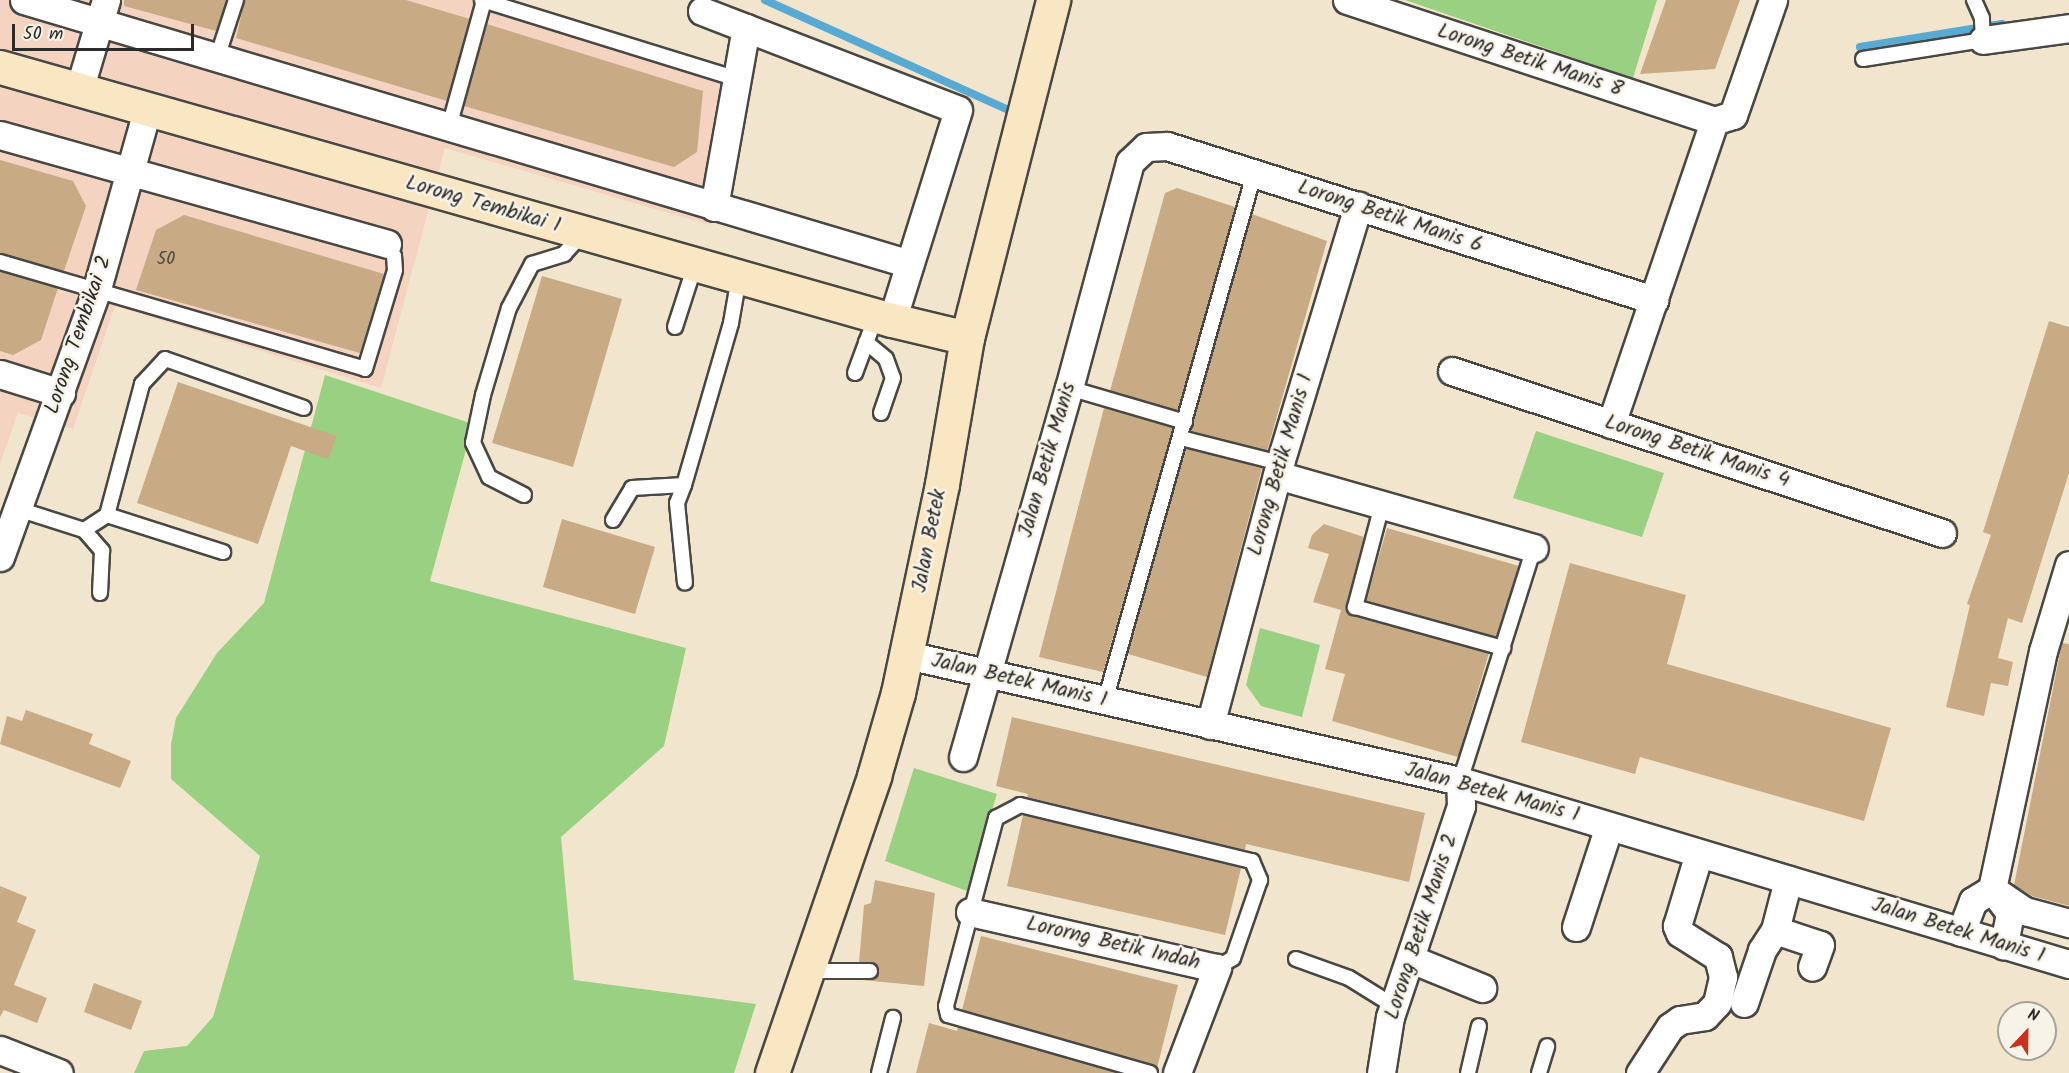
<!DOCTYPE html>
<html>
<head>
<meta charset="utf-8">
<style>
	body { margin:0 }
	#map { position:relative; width:2069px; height:1073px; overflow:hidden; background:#f1e6cd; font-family:Kalam,sans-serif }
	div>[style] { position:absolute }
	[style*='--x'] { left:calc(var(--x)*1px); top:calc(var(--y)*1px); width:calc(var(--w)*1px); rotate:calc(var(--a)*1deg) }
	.built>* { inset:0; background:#f5d3c1 }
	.green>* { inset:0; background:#99d082 }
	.stream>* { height:8px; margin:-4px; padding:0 4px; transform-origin:4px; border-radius:4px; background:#58aad3 }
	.building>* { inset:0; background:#c8aa84 }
	.roads { filter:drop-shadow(2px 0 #494743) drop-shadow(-2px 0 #494743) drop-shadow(0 2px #494743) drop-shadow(0 -2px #494743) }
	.lane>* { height:14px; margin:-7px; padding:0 7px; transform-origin:7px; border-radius:7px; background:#fff }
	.street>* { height:27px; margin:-13.5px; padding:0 13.5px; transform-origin:13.5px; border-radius:13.5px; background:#fff }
	.secondary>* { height:33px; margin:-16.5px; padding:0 16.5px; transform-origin:16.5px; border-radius:16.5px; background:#f9e7c3 }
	span { translate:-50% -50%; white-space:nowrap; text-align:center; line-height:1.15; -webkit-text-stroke:5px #f7f3e8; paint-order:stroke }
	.number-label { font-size:18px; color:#524b41 }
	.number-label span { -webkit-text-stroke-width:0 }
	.street-label { font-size:21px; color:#2b2b2b }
	.north { position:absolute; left:1997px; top:1001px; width:60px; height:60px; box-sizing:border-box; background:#f7f3e8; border:2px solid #a5a39c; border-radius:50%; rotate:22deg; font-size:16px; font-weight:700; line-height:24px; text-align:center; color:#2b2b2b }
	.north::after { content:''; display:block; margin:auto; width:21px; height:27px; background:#c8321e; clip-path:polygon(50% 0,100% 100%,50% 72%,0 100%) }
	.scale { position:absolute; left:12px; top:24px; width:182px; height:27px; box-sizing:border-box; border:3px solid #2b2b2b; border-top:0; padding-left:8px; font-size:18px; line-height:21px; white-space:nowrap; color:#2b2b2b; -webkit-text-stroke:4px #f7f3e8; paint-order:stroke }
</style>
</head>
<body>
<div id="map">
	<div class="built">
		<div style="clip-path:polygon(0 0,482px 0,737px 79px,710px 225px,445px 148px,381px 388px,115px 306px,73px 429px,18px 413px,0 464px)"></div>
	</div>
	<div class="green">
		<div style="clip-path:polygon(1405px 0,1657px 0,1633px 78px)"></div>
		<div style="clip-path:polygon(325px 375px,473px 424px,430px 581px,686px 648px,664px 746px,561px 837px,574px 980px,756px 1004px,734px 1073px,134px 1073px,144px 1051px,187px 1046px,213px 1017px,260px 856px,171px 779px,171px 744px,176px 718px,217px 653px,264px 603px)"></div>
		<div style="clip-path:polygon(1536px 431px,1664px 473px,1642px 537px,1513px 498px)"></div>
		<div style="clip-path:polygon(1260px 628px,1320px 645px,1302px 717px,1261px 706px,1246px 685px)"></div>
		<div style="clip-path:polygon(914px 768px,997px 794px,967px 891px,885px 861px)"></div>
	</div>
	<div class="stream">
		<div style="--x:765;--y:0;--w:265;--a:24.3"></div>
		<div style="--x:1860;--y:47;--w:144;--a:-9.2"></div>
	</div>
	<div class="building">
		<div style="clip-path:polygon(124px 0,227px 0,216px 31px,124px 6px)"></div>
		<div style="clip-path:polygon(245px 0,406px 0,470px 19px,447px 101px,236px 38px)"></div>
		<div style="clip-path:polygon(1666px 0,1740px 0,1715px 69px,1640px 74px)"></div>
		<div style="clip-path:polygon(487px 24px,703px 91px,697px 152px,674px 167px,464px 106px)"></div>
		<div style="clip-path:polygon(0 160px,73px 181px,86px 206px,64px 271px,0 253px)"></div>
		<div style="clip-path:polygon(1177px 188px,1235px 207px,1178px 411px,1110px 391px,1165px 193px)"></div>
		<div style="clip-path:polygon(1252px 214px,1327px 241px,1267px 451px,1191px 431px)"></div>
		<div style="clip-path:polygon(184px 215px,384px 274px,360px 353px,136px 290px,156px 230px)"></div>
		<div style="clip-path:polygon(0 271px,58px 288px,41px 340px,13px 355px,0 351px)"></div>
		<div style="clip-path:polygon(542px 276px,622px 299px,573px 467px,492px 443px)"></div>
		<div style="clip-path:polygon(2049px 321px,2069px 327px,2069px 473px,2022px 623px,2008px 618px,1998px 658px,2013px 662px,2008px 686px,1991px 683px,1984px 716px,1946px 707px,1970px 605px,1967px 604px,1991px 535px,1983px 532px)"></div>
		<div style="clip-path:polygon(178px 382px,337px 436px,328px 459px,291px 446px,258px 544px,137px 503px)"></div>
		<div style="clip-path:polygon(1104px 408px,1173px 428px,1103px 672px,1039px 657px)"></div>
		<div style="clip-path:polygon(1186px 448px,1262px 468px,1207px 677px,1128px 654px)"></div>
		<div style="clip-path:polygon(562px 519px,655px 547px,635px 614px,543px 587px)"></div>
		<div style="clip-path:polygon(1324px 524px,1364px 537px,1346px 605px,1349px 614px,1489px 653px,1458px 757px,1332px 721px,1345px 674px,1325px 669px,1341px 610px,1313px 602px,1329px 554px,1308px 548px,1312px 535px)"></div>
		<div style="clip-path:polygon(1387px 528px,1519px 566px,1496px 637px,1366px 601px)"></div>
		<div style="clip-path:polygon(1570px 563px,1686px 595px,1667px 664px,1891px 728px,1864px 821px,1640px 757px,1635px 774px,1521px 742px)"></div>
		<div style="clip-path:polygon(2062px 643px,2069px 644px,2069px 906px,2032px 896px,2014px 885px)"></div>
		<div style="clip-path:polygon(26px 710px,93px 734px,89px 744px,131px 761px,120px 788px,0 744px,7px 716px,22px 721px)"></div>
		<div style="clip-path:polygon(1012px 717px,1425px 813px,1409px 882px,1246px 844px,1245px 850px,1027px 797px,1028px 794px,996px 786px)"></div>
		<div style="clip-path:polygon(1023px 815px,1241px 868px,1225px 935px,1007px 886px)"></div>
		<div style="clip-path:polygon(875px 880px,935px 893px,924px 986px,862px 980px,874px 979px,879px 972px,874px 963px,859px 962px,864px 905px,871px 903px)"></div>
		<div style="clip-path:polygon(0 886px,27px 897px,17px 922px,36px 930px,14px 985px,47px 998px,37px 1023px,4px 1010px,0 1017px)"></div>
		<div style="clip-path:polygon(981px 936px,1178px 985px,1157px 1068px,962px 1010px)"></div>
		<div style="clip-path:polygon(94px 983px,142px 1001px,131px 1030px,84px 1012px)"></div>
		<div style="clip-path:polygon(929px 1023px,957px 1031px,958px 1027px,1117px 1073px,916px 1073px)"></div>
	</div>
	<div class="roads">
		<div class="lane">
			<div style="--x:482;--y:0;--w:267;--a:17.2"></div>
			<div style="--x:217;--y:58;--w:61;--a:-71.9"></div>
			<div style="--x:1863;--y:59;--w:121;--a:-9"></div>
			<div style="--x:1983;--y:40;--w:22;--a:-93"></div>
			<div style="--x:1982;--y:18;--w:20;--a:-114"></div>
			<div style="--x:449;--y:127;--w:131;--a:-74.5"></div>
			<div style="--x:0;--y:262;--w:380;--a:16.3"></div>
			<div style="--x:365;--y:369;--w:103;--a:-73.1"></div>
			<div style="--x:395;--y:270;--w:14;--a:-94"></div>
			<div style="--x:394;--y:256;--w:14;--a:-120"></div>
			<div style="--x:675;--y:327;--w:65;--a:-72.1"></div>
			<div style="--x:866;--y:342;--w:26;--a:40"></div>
			<div style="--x:886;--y:359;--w:20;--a:70"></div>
			<div style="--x:893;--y:378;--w:37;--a:109"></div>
			<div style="--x:855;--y:373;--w:61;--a:-69.8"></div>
			<div style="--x:1069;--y:388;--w:121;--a:16.3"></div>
			<div style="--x:1181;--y:438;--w:102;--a:14.2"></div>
			<div style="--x:684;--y:485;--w:19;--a:111"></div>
			<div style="--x:677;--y:503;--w:80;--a:84.3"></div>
			<div style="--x:524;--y:495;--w:39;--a:-153"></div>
			<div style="--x:489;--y:477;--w:38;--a:-115"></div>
			<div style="--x:473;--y:443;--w:49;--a:-78.2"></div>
			<div style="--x:483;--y:395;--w:91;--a:-73.4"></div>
			<div style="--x:509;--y:308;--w:50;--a:-62.4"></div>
			<div style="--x:532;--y:264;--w:34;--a:-17"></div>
			<div style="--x:564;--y:254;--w:28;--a:-48"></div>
			<div style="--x:1382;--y:505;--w:106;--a:104.8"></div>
			<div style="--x:1355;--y:607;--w:154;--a:15.5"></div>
			<div style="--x:18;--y:509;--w:69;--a:17.7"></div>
			<div style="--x:84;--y:530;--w:27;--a:-33"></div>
			<div style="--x:107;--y:515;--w:136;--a:-75"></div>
			<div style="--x:142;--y:384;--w:34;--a:-47"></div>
			<div style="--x:165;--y:359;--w:147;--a:19.4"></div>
			<div style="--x:107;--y:515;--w:122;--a:17.7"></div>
			<div style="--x:613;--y:520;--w:37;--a:-59"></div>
			<div style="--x:632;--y:488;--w:52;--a:-3.3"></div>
			<div style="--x:684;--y:485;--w:169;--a:-73.8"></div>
			<div style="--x:731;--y:323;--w:47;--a:-80.1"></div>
			<div style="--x:84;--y:530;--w:28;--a:49"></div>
			<div style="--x:102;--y:551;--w:42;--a:92.7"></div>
			<div style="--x:1105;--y:701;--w:548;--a:-74.21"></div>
			<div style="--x:1460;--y:781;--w:244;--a:-72.4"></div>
			<div style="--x:1296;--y:959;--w:56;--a:19.7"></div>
			<div style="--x:1349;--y:978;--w:53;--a:31.9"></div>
			<div style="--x:808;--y:971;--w:62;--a:0"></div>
			<div style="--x:879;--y:1073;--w:57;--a:-75.7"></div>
			<div style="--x:1150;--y:1073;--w:210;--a:-164"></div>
			<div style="--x:948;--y:1015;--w:9;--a:-103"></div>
			<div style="--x:946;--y:1006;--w:195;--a:-75.1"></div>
			<div style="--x:996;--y:818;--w:27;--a:-28"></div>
			<div style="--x:1020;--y:805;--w:239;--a:13.6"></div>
			<div style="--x:1252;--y:861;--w:21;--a:67"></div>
			<div style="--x:1260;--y:880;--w:83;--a:109.1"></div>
			<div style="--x:1233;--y:958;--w:19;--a:148"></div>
			<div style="--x:1468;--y:1073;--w:48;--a:-76.8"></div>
			<div style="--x:1539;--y:1073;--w:28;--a:-73"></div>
		</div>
		<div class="street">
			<div style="--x:24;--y:0;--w:924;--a:16.59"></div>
			<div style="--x:1347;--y:0;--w:386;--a:18.2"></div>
			<div style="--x:702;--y:11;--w:274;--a:21.1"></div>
			<div style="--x:958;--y:110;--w:220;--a:107.4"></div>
			<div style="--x:1983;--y:40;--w:87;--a:-7.9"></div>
			<div style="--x:79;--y:90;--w:94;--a:-73.3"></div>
			<div style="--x:1714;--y:121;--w:20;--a:-18"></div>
			<div style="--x:1733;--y:115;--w:122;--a:-70.8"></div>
			<div style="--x:0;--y:135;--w:402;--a:15.7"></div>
			<div style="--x:714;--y:207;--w:182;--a:-79.9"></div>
			<div style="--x:1452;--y:371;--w:516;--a:18.29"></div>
			<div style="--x:0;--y:374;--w:64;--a:17.3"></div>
			<div style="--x:1611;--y:424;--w:320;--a:-71.2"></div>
			<div style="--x:1277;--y:475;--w:267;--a:15.9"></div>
			<div style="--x:0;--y:557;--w:282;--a:-70.1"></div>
			<div style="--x:96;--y:292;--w:189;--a:-74.3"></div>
			<div style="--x:2069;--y:565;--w:90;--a:106.8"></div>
			<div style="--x:2043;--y:651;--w:243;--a:102.1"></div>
			<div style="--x:1992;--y:889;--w:40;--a:34"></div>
			<div style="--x:2025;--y:911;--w:46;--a:15.3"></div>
			<div style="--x:907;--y:655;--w:567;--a:12.84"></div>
			<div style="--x:1460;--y:781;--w:636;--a:16.73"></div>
			<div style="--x:1210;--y:725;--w:271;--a:-75"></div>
			<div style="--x:1280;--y:463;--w:269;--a:-73.1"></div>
			<div style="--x:963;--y:757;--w:384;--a:-74"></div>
			<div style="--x:1069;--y:388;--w:234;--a:-74.9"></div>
			<div style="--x:1130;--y:162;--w:22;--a:-43"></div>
			<div style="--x:1146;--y:147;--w:21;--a:-3"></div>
			<div style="--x:1167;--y:146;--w:511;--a:17.55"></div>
			<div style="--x:970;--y:912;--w:253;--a:12.8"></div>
			<div style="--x:1217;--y:968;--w:112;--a:110.9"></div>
			<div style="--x:1576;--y:927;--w:106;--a:-71.9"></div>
			<div style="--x:1775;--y:930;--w:47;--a:18.4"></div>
			<div style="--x:1820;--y:945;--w:23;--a:110"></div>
			<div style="--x:1961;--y:932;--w:33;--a:-69"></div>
			<div style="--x:1973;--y:901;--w:22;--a:-32"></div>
			<div style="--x:1992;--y:889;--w:30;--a:53"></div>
			<div style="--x:2010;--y:913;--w:33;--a:101"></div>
			<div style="--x:1411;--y:959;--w:77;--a:22.2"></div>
			<div style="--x:1744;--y:1003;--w:56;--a:-71.2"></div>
			<div style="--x:1762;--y:950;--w:24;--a:-57"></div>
			<div style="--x:1775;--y:930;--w:52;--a:-75.4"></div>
			<div style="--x:0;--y:1050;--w:63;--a:21.3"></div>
			<div style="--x:1381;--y:1073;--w:57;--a:-80.9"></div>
			<div style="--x:1390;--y:1017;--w:223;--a:-71.4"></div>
			<div style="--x:1461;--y:806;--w:25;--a:-92"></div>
			<div style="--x:1640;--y:1073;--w:55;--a:-56.9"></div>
			<div style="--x:1670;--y:1027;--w:12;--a:-35"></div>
			<div style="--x:1680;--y:1020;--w:25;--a:-9"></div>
			<div style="--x:1705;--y:1016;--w:18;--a:-47"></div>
			<div style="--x:1717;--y:1003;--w:27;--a:-77"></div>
			<div style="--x:1723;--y:977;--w:21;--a:-104"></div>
			<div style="--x:1718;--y:957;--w:45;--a:-147.7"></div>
			<div style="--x:1680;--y:933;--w:8;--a:-113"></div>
			<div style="--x:1677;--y:926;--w:76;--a:-73.2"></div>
		</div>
		<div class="secondary">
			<div style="--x:0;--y:67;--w:927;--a:15.84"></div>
			<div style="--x:892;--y:320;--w:77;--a:13.5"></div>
			<div style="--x:772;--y:1073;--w:314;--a:-71"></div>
			<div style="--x:874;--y:776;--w:86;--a:-73.9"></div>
			<div style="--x:898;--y:693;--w:214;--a:-78.1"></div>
			<div style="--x:942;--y:484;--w:148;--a:-80.3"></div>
			<div style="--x:967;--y:338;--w:349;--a:-75.7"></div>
		</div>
	</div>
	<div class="number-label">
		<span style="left:166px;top:260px">50</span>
	</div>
	<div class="street-label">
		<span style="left:1530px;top:61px;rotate:18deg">Lorong Betik Manis 8</span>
		<span style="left:483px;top:205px;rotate:16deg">Lorong Tembikai 1</span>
		<span style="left:1390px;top:217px;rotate:18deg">Lorong Betik Manis 6</span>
		<span style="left:79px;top:335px;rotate:-71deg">Lorong Tembikai 2</span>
		<span style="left:1697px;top:452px;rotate:18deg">Lorong Betik Manis 4</span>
		<span style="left:1048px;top:460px;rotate:-74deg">Jalan Betik Manis</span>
		<span style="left:1281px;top:465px;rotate:-74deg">Lorong Betik Manis 1</span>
		<span style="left:930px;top:541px;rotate:-79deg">Jalan Betek</span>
		<span style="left:1019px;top:681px;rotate:13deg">Jalan Betek Manis 1</span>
		<span style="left:1492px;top:793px;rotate:15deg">Jalan Betek Manis 1</span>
		<span style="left:1422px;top:927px;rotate:-72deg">Lorong Betik Manis 2</span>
		<span style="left:1958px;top:931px;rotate:17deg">Jalan Betek Manis 1</span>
		<span style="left:1113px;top:944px;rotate:13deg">Lororng Betik Indah</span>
	</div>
	<div class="north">N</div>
	<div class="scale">50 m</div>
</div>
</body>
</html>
